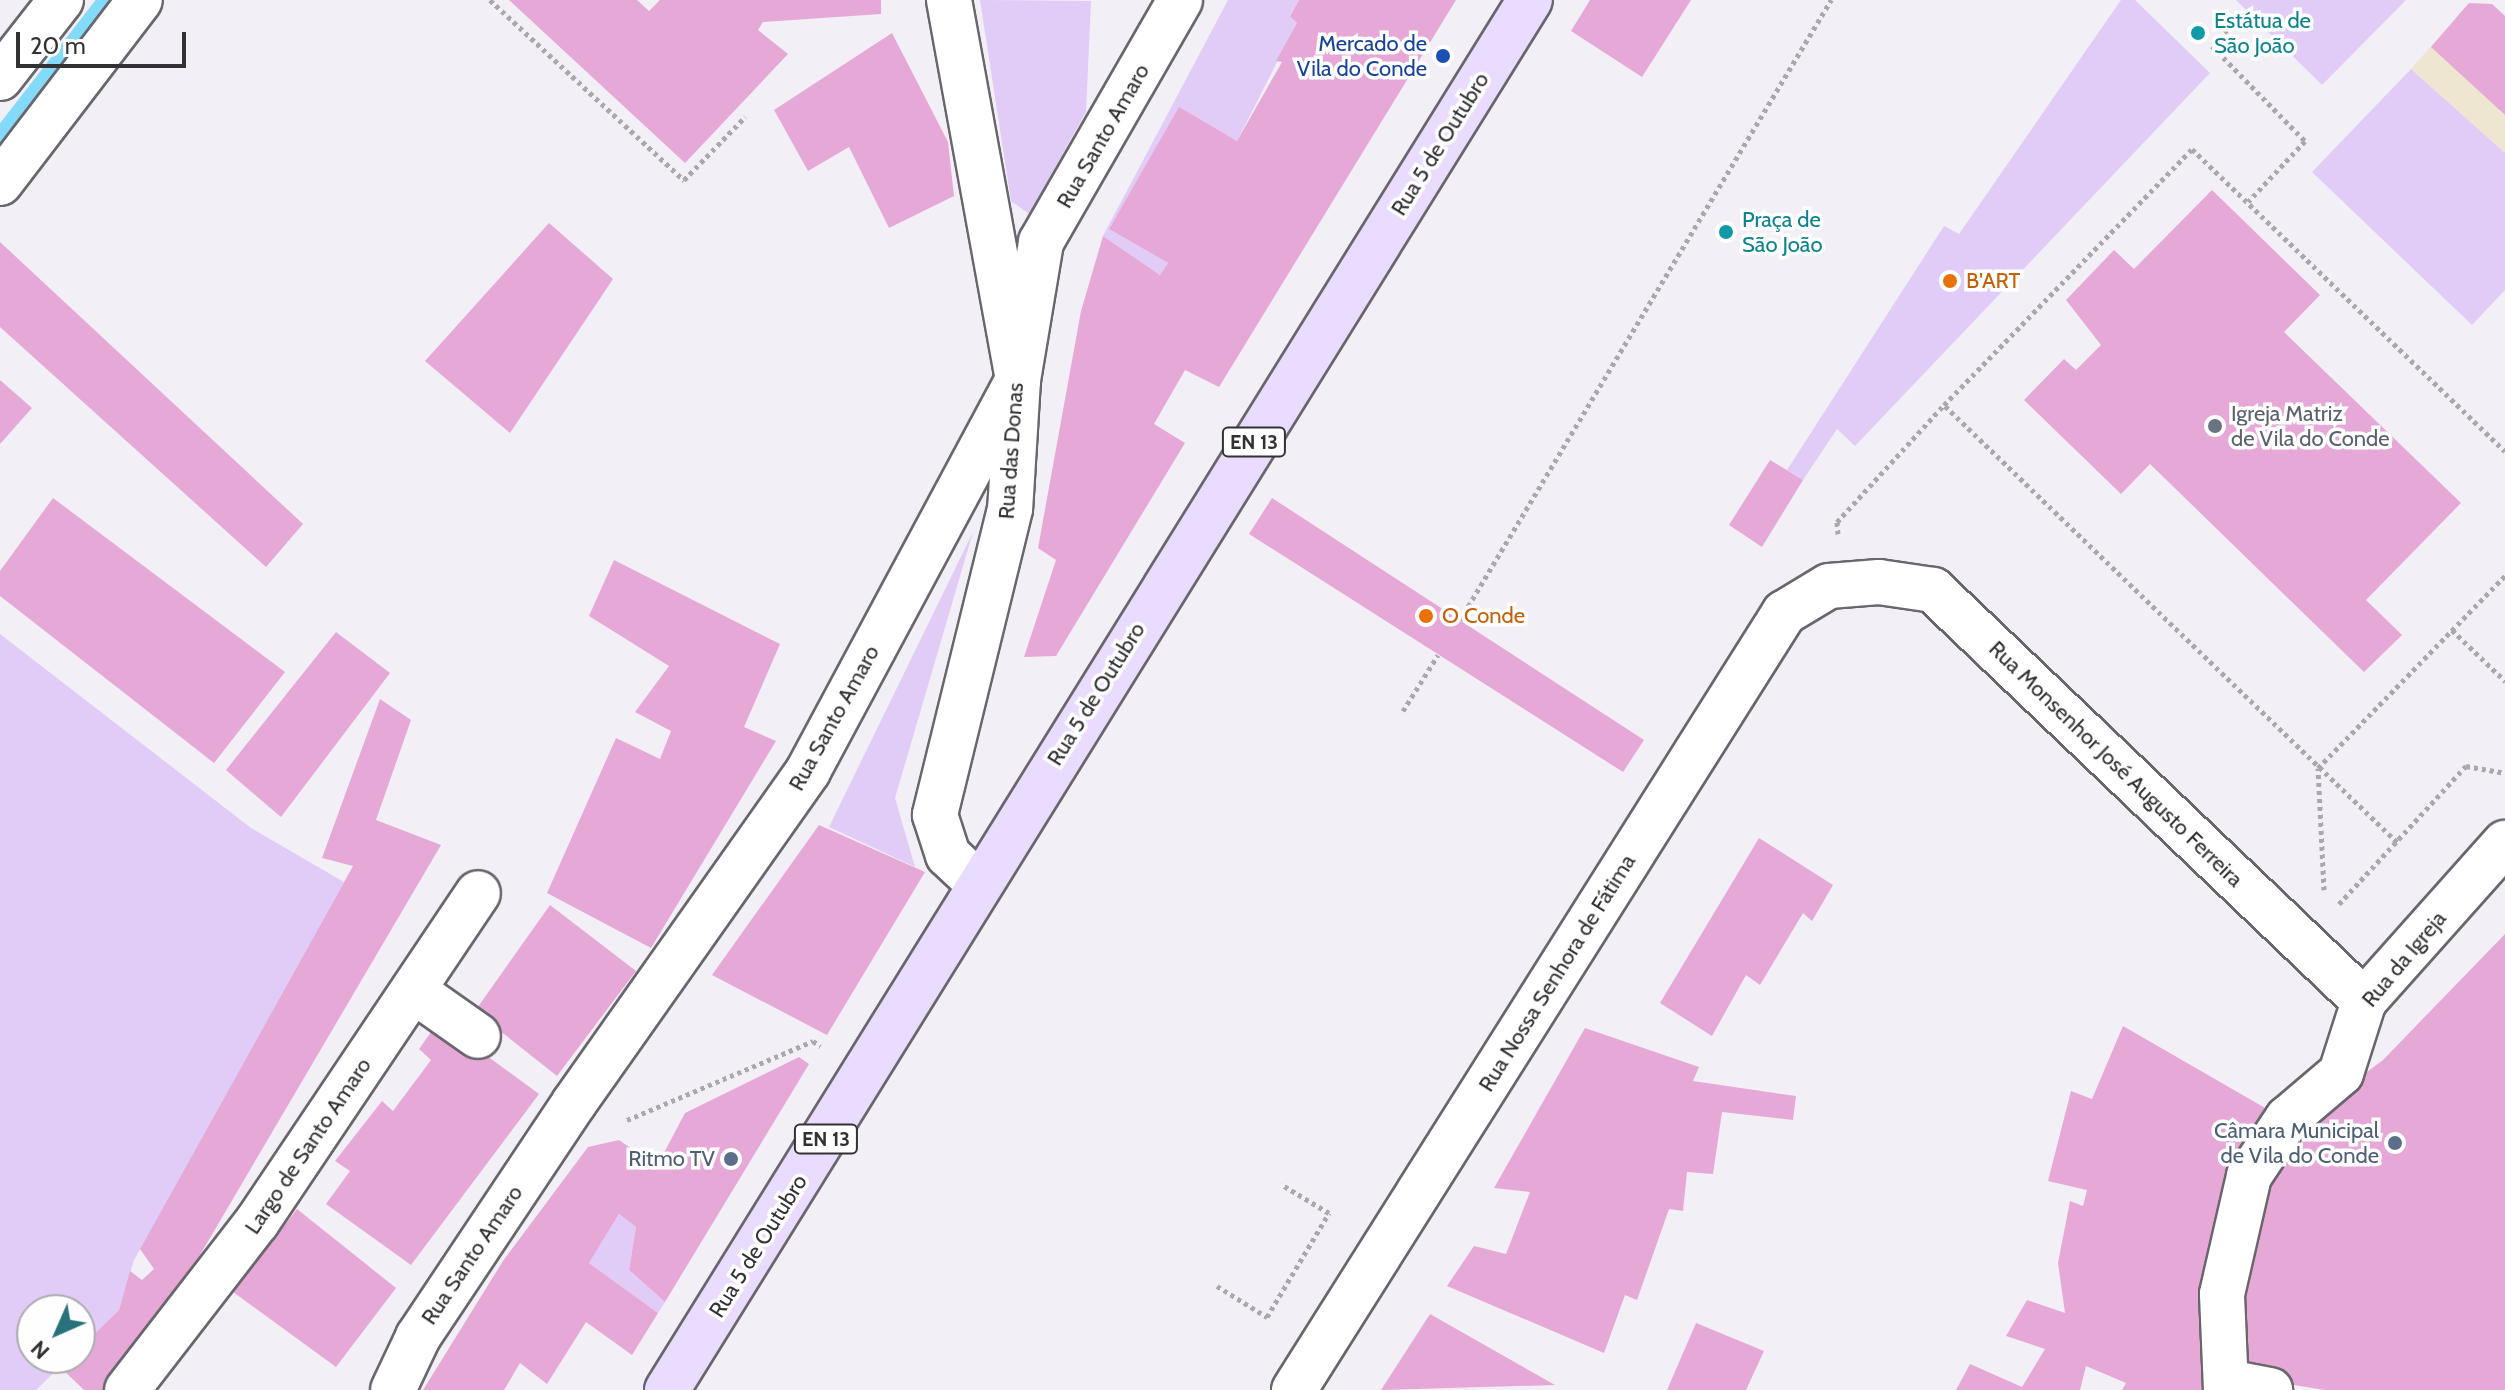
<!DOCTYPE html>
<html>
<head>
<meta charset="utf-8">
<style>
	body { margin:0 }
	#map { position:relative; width:2505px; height:1390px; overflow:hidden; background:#f2eff6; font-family:Cabin,sans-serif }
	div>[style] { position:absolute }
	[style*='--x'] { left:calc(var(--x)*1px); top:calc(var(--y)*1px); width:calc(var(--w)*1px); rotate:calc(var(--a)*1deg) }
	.commercial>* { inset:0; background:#efe6d1 }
	.green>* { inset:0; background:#e1ccf7 }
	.stream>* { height:18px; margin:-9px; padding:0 9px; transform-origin:9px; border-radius:9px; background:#84daf9 }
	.building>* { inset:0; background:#e6a9d7 }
	.path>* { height:5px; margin-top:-2.5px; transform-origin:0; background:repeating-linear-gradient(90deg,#aaa8ad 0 4px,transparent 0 8px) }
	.roads { filter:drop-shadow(2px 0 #69666c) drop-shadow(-2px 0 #69666c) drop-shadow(0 2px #69666c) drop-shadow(0 -2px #69666c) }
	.street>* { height:44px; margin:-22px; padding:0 22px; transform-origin:22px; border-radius:22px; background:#fff }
	.primary>* { height:44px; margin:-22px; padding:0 22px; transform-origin:22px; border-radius:22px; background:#e9dcfe }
	.dots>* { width:22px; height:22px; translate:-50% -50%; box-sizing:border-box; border:4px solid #fefeff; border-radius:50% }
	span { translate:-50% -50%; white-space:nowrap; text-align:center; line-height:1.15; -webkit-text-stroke:7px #fefeff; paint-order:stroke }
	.shield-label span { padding:2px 6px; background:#fefeff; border:2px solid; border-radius:6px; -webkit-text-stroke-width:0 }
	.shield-label { font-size:20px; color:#323134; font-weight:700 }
	.culture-label { font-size:22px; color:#0d838f }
	.left { translate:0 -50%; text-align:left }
	.transit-label { font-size:22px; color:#164399 }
	.right { translate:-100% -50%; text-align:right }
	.street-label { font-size:22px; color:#323134 }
	.food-label { font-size:22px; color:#c56008 }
	.worship-label { font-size:22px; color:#5b616d }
	.service-label { font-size:22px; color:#4e5e75 }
	.north { position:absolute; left:16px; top:1294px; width:80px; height:80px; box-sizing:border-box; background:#fefeff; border:2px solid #acacae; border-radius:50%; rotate:225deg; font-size:22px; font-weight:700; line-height:32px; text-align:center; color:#323134 }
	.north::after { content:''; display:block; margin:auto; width:28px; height:36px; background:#29717c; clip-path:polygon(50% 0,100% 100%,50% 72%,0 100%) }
	.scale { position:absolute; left:16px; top:32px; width:170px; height:36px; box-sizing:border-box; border:4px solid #323134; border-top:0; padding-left:10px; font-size:24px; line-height:28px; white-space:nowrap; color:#323134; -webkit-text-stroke:6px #fefeff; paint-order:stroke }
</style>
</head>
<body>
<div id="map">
	<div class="commercial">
		<div style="clip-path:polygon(2469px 3px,2505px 16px,2505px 153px,2411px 69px)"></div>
	</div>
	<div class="green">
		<div style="clip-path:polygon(980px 0,1091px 1px,1086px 112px,1029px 214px,1011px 201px)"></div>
		<div style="clip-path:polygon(1228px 0,1299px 0,1290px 15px,1297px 23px,1237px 141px,1179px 108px,1109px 229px,1168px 263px,1160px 275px,1103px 236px)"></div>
		<div style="clip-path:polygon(2121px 0,2135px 0,2210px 73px,1855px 446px,1837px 429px,1803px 480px,1787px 470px,1944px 226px,1959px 234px)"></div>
		<div style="clip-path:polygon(2236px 0,2406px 0,2322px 85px)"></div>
		<div style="clip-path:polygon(2411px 69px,2505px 153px,2505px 290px,2472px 325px,2312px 172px)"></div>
		<div style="clip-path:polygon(973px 532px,895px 798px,915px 867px,829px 827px)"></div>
		<div style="clip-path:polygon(0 634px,251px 828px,344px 882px,134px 1260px,119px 1310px,80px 1348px,80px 1310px,32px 1310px,32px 1358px,69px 1358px,36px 1390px,0 1390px)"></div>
		<div style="clip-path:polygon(619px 1214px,636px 1227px,629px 1270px,665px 1302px,658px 1313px,589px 1263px)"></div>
	</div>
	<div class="stream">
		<div style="--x:0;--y:138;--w:175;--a:-52.2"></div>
	</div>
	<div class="building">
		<div style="clip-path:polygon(509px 0,637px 0,649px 11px,660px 0,881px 0,881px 14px,763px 22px,758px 30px,788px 54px,685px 163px)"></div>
		<div style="clip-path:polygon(1299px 0,1456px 0,1219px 387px,1185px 370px,1154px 424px,1185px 443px,1056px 656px,1024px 657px,1056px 560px,1038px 548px,1081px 311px,1103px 236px,1160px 275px,1168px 263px,1109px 229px,1179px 107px,1237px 141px,1282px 62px,1276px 61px,1297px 23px,1290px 16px)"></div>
		<div style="clip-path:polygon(1590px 0,1691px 0,1642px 77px,1571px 31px)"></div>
		<div style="clip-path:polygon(2469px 3px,2492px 4px,2505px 16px,2505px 115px,2431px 47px)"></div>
		<div style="clip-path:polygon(892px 33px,948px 142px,954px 196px,889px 228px,849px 147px,808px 171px,774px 110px)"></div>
		<div style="clip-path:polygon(2212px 190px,2320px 295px,2284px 332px,2461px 503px,2366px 600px,2402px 635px,2364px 672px,2150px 464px,2121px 494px,2024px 400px,2064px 359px,2076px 370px,2101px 345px,2066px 300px,2114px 250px,2134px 269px)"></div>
		<div style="clip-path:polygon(549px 223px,613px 279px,510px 433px,425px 361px)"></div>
		<div style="clip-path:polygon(0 242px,303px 524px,266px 567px,0 327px)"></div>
		<div style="clip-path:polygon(0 380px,32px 408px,0 444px)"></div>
		<div style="clip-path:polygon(1770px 460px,1803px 480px,1762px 547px,1729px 525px)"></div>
		<div style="clip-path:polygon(53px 498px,285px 672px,214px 763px,0 596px,0 571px)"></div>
		<div style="clip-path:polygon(1272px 498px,1644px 740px,1623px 772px,1249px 534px)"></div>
		<div style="clip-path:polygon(614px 560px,780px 644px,744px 727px,776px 741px,651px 948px,547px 893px,616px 738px,660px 759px,671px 731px,635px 712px,669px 666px,589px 616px)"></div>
		<div style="clip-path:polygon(336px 632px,390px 673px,281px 817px,226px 770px)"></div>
		<div style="clip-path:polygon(380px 699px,411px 720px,376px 820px,441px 845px,197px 1260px,208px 1269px,103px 1390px,84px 1390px,60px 1367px,80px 1358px,80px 1348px,119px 1310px,130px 1271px,142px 1280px,154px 1269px,140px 1249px,353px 866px,322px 858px)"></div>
		<div style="clip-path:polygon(819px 825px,925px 872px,827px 1035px,712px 975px)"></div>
		<div style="clip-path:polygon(1759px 838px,1833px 885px,1812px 921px,1803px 913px,1760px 985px,1746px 975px,1712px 1036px,1660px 1003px)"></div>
		<div style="clip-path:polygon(550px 905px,636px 971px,557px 1076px,475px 1011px)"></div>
		<div style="clip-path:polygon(2505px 934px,2505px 1390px,2325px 1390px,2239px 1376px,2241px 1252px,2269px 1164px,2300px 1122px,2383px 1060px)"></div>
		<div style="clip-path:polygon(439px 1021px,539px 1094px,411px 1265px,326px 1204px,350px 1171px,335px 1161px,382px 1101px,393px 1111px,431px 1060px,419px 1049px)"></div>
		<div style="clip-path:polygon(2123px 1026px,2279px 1116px,2209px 1390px,2122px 1390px,2126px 1383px,2086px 1366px,2080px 1390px,1956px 1390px,1970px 1364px,2022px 1387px,2045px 1349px,2006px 1336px,2027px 1300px,2065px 1313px,2058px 1263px,2070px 1201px,2083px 1206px,2087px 1190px,2048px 1181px,2071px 1091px,2092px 1099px)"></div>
		<div style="clip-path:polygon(1585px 1028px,1699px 1067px,1693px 1081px,1796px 1096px,1793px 1120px,1722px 1112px,1713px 1174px,1687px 1172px,1683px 1211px,1669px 1209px,1637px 1300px,1625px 1295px,1604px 1353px,1447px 1286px,1474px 1246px,1506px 1254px,1530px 1192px,1494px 1188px)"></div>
		<div style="clip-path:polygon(799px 1057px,809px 1064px,665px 1302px,629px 1270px,636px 1227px,619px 1214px,589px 1263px,658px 1313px,632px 1355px,586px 1322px,547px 1384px,520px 1363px,504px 1390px,423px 1390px,503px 1261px,588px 1147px,619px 1140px,657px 1166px,685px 1113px)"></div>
		<div style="clip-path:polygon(297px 1209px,396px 1288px,336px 1367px,233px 1292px)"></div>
		<div style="clip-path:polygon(1430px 1314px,1555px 1385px,1381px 1390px)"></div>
		<div style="clip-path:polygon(1696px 1323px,1764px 1351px,1746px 1390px,1667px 1390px)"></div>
	</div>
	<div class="path">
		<div style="--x:490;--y:0;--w:265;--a:42.9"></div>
		<div style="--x:684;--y:180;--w:88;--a:-45.9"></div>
		<div style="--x:2238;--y:18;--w:38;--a:133"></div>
		<div style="--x:2212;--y:46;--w:133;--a:45.6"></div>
		<div style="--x:2305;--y:141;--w:83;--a:133.1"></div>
		<div style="--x:1838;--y:534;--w:12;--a:-95"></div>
		<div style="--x:1837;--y:522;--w:159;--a:-47.6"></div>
		<div style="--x:1460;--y:620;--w:723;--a:-59.1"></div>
		<div style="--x:2452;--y:630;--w:74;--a:43.9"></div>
		<div style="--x:1403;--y:711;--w:66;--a:-58"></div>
		<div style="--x:2397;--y:842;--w:629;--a:-136.03"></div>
		<div style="--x:1944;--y:405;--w:356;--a:-45.9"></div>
		<div style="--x:2192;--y:149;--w:435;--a:44"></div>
		<div style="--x:2324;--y:890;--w:122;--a:-92.8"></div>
		<div style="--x:2318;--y:768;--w:268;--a:-45.8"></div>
		<div style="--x:2339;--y:904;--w:188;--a:-47.4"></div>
		<div style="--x:2466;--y:766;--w:40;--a:10"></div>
		<div style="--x:627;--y:1120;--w:202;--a:-23"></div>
		<div style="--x:813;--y:1041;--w:9;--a:36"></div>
		<div style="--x:1217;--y:1286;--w:59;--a:31.8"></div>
		<div style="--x:1267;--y:1317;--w:121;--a:-59.2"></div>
		<div style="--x:1329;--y:1213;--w:56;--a:-148.9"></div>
	</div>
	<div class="roads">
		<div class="street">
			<div style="--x:949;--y:0;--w:386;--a:79.7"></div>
			<div style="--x:1018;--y:380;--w:129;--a:93.5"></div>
			<div style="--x:1010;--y:509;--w:315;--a:103.8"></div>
			<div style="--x:935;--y:815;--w:42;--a:72"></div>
			<div style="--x:948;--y:855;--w:42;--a:43.1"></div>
			<div style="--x:0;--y:78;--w:99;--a:-52"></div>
			<div style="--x:0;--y:183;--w:230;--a:-52.6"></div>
			<div style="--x:414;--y:991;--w:78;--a:35.1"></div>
			<div style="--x:2227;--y:1382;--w:44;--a:10.5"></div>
			<div style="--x:127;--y:1390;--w:212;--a:-52.3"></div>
			<div style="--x:257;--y:1222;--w:396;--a:-56.1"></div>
			<div style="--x:393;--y:1390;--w:59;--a:-64.7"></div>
			<div style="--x:418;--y:1337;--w:281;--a:-56.3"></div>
			<div style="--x:574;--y:1103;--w:406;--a:-54.8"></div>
			<div style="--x:808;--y:771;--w:444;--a:-61.8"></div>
			<div style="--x:1018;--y:380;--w:140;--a:-80.5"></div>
			<div style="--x:1041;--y:242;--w:279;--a:-60.1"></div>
			<div style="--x:1294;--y:1390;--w:919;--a:-57.76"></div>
			<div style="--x:1784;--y:613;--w:52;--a:-31"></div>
			<div style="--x:1829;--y:586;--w:50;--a:-4.6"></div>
			<div style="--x:1879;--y:582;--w:55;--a:8.4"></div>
			<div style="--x:1933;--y:590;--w:596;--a:43.64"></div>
			<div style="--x:2226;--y:1390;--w:96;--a:-92.4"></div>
			<div style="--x:2222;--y:1294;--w:121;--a:-77.1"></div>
			<div style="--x:2249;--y:1176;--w:69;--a:-56.3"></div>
			<div style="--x:2287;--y:1119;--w:71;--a:-40.4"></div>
			<div style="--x:2341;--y:1073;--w:76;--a:-72.3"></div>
			<div style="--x:2364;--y:1001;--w:212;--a:-48.3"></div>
		</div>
		<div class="primary">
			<div style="--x:667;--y:1390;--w:1636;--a:-58.17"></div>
		</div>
	</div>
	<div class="dots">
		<div style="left:2198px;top:33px;background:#0f9aa8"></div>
		<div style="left:1443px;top:56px;background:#1a4fb4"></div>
		<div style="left:1726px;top:232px;background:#0f9aa8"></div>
		<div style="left:1950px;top:281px;background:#e8710a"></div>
		<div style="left:2215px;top:426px;background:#6b7280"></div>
		<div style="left:1426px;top:616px;background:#e8710a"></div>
		<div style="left:2395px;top:1143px;background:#5c6f8a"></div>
		<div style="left:731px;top:1159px;background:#5c6f8a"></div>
	</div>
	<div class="shield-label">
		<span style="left:1254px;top:442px">EN 13</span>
		<span style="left:826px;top:1139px">EN 13</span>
	</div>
	<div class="culture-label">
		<span class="left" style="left:2214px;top:33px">Estátua de<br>São João</span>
		<span class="left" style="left:1742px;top:232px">Praça de<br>São João</span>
	</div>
	<div class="transit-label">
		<span class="right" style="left:1427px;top:56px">Mercado de<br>Vila do Conde</span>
	</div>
	<div class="street-label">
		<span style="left:1103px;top:136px;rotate:-60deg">Rua Santo Amaro</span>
		<span style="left:1440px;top:144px;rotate:-58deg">Rua 5 de Outubro</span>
		<span style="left:1011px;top:451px;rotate:-86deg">Rua das Donas</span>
		<span style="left:1096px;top:694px;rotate:-58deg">Rua 5 de Outubro</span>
		<span style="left:834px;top:718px;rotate:-61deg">Rua Santo Amaro</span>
		<span style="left:2116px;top:764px;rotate:44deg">Rua Monsenhor José Augusto Ferreira</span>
		<span style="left:2404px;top:959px;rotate:-50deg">Rua da Igreja</span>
		<span style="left:1557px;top:973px;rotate:-58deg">Rua Nossa Senhora de Fátima</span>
		<span style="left:308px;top:1146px;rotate:-56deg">Largo de Santo Amaro</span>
		<span style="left:758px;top:1246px;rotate:-58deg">Rua 5 de Outubro</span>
		<span style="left:472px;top:1255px;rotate:-56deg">Rua Santo Amaro</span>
	</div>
	<div class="food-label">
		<span class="left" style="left:1966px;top:281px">B'ART</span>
		<span class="left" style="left:1442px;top:616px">O Conde</span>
	</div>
	<div class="worship-label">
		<span class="left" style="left:2231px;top:426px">Igreja Matriz<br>de Vila do Conde</span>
	</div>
	<div class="service-label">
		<span class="right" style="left:2379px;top:1143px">Câmara Municipal<br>de Vila do Conde</span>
		<span class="right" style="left:715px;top:1159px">Ritmo TV</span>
	</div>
	<div class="north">N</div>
	<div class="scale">20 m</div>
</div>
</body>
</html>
